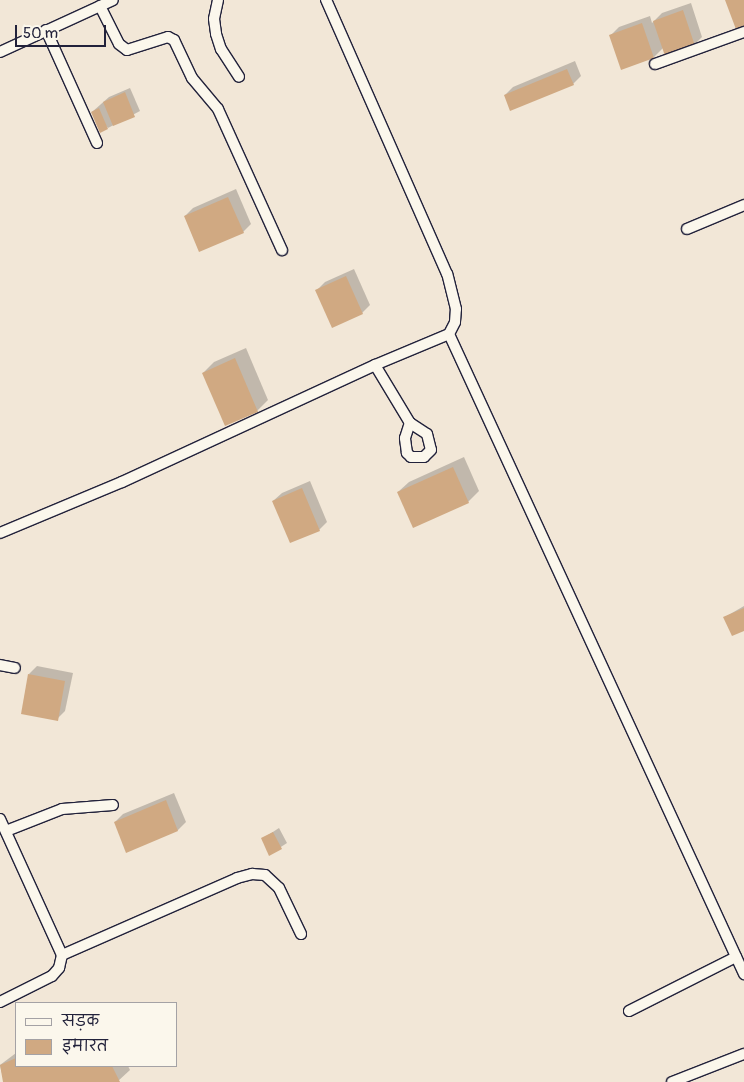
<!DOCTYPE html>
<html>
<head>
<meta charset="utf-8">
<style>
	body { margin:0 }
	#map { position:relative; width:744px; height:1082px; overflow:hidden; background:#f2e7d7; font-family:Pangolin,"Playpen Sans Deva",sans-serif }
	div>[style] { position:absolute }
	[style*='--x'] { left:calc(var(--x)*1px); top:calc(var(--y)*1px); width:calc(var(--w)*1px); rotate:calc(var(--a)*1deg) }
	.shadow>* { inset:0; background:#0003 }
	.building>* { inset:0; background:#d0a982 }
	.roads { filter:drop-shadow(1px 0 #22223b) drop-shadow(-1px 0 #22223b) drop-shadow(0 1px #22223b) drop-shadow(0 -1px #22223b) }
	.street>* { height:10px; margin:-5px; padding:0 5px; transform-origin:5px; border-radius:5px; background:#fbf7ec }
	span { translate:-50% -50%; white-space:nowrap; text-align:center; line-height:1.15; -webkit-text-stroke:4.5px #fbf7ec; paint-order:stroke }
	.legend { position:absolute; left:15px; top:1002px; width:162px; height:65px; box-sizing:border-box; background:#fbf7ec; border:1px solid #a4a2a5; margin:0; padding:6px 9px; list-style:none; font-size:15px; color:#22223b }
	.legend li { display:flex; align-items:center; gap:10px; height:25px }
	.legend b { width:25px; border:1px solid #a4a2a5 }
	.scale { position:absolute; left:15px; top:25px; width:91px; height:22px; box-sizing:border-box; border:2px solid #22223b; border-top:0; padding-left:6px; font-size:15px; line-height:18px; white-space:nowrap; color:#22223b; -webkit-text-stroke:4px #fbf7ec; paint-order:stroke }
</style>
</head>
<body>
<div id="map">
	<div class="shadow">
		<div style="clip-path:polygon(691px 3px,702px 37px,694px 45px,663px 48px,654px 57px,611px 35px,619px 27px,650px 16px,652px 23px,662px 13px)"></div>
		<div style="clip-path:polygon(575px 61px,581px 76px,573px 84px,505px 95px,513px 87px)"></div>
		<div style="clip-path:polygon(130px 88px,140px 111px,108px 128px,92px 112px,109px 97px)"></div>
		<div style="clip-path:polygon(236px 189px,251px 224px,243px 232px,185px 216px,193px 208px)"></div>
		<div style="clip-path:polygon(354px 269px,370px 305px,362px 313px,317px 290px,325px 282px)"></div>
		<div style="clip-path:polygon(246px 348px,268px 400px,257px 411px,203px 373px,214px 362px)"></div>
		<div style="clip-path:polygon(464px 457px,479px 491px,468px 502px,414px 526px,398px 492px,409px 482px)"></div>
		<div style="clip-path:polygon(310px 481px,327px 522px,319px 530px,273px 501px,282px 493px)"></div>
		<div style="clip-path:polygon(744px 606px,744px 630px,725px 617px)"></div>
		<div style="clip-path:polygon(37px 666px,73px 673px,65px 711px,57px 719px,29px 674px)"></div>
		<div style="clip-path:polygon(174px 793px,186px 822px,178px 830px,127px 851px,115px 822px,123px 814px)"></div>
		<div style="clip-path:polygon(279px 828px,287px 843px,270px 854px,262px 839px)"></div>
		<div style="clip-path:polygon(16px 1053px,16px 1066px,128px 1066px,130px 1070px,117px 1082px,4px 1082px,0 1065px)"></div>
	</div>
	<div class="building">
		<div style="clip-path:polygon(725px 0,744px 0,744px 30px,737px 32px)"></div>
		<div style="clip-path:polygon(683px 10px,695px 46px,665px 56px,653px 21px)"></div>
		<div style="clip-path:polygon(642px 23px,654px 58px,621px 70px,609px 35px)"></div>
		<div style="clip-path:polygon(567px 69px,574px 85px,510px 111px,504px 95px)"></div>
		<div style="clip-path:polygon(125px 92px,135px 117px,113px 126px,103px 102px)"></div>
		<div style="clip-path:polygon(99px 108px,108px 129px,100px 133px,91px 112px)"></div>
		<div style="clip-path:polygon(228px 197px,244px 233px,199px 252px,184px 216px)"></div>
		<div style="clip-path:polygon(346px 276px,363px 314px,332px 328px,315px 290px)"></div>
		<div style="clip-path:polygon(235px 358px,258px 412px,225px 426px,202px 373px)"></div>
		<div style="clip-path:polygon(453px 467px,469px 503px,413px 528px,397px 492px)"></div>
		<div style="clip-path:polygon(302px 488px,320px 531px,290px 543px,272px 501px)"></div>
		<div style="clip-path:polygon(744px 608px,744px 631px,732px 636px,723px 617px)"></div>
		<div style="clip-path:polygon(28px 674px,65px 681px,58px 721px,21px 714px)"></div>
		<div style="clip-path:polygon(166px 800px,178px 831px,126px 853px,114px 822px)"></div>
		<div style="clip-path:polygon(273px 832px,282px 849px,269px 856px,261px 838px)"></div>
		<div style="clip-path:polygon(16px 1058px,16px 1066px,112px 1066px,120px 1082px,3px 1082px,0 1065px)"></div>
	</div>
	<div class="roads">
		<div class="street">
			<div style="--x:218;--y:0;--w:19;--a:102"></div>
			<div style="--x:214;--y:19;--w:15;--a:82"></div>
			<div style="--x:216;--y:34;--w:16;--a:72"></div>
			<div style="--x:221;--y:49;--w:33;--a:57"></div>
			<div style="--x:100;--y:6;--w:42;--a:63.4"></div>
			<div style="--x:119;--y:44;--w:10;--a:37"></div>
			<div style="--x:127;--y:50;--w:43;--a:-17.6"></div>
			<div style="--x:168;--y:37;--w:7;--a:27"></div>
			<div style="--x:174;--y:40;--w:42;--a:64.7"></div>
			<div style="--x:192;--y:78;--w:40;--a:50"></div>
			<div style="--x:218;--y:109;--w:155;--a:65.6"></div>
			<div style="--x:46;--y:30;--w:124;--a:65.7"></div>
			<div style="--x:0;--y:52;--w:124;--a:-24.7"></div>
			<div style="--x:655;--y:64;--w:95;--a:-19.8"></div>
			<div style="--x:687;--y:229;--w:62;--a:-22.8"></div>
			<div style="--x:449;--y:334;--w:705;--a:65.25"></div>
			<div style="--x:375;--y:365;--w:68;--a:58.9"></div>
			<div style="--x:410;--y:423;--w:20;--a:33"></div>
			<div style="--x:427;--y:434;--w:16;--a:76"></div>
			<div style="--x:431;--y:450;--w:10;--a:135"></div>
			<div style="--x:424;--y:457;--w:13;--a:180"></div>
			<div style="--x:411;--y:457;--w:6;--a:-135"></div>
			<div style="--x:407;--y:453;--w:15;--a:-98"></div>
			<div style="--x:405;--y:438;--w:16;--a:-72"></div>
			<div style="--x:0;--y:533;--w:132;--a:-22.7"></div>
			<div style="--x:122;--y:482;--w:279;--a:-24.8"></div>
			<div style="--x:375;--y:365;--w:80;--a:-22.7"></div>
			<div style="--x:449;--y:334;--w:13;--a:-63"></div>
			<div style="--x:455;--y:322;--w:13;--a:-86"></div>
			<div style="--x:456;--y:309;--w:36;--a:-104"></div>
			<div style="--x:447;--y:274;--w:300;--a:-113.8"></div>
			<div style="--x:0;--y:665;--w:15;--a:11"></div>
			<div style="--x:0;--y:819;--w:149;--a:65.5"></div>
			<div style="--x:62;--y:955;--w:191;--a:-23.7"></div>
			<div style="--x:237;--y:878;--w:16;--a:-15"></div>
			<div style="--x:252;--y:874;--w:13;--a:4"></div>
			<div style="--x:265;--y:875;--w:19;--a:43"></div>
			<div style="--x:279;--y:888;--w:51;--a:64.4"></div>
			<div style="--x:6;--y:831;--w:60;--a:-21.4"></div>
			<div style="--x:62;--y:809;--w:51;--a:-4.5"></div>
			<div style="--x:0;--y:1002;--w:58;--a:-26.6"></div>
			<div style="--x:52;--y:976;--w:11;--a:-49"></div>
			<div style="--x:59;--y:968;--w:13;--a:-77"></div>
			<div style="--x:629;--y:1011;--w:120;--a:-26.8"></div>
			<div style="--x:672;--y:1082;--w:77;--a:-21.3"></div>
		</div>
	</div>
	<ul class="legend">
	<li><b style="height:6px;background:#fbf7ec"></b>सड़क</li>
	<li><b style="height:14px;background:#d0a982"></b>इमारत</li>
	</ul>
	<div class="scale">50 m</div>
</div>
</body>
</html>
